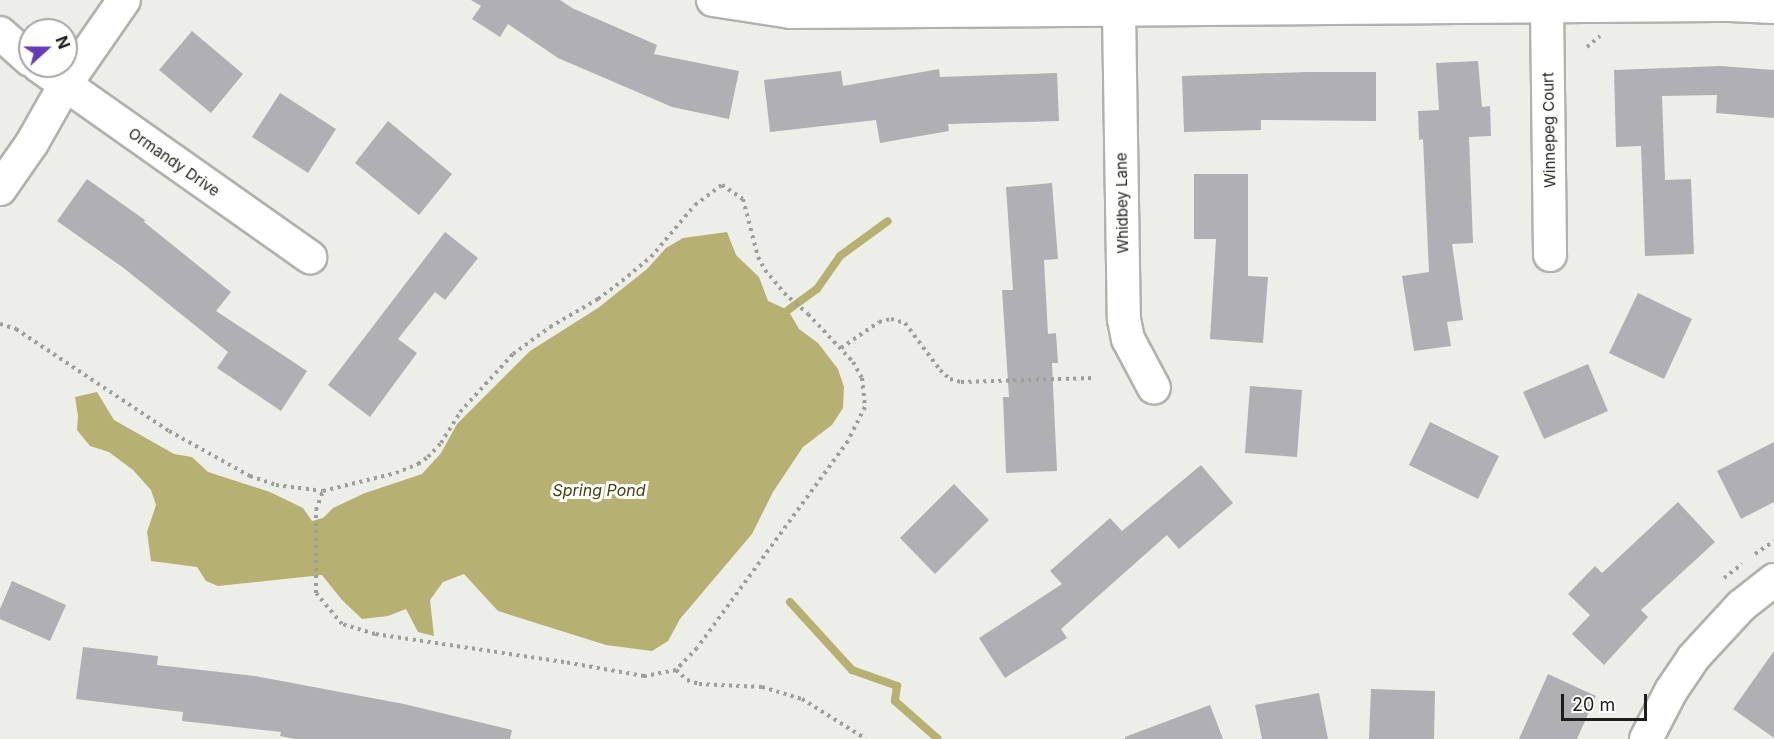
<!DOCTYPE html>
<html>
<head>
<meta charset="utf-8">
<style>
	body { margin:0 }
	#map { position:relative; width:1774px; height:739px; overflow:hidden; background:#eeeee9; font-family:Inter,sans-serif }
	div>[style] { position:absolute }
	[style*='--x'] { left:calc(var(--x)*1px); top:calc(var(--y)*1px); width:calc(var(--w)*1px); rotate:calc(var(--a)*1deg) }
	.water>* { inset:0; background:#b6b172 }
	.stream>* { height:8px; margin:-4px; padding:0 4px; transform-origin:4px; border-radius:4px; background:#b6b172 }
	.building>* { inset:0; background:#b0afb3 }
	.path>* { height:4px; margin-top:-2px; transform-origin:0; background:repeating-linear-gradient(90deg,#9e9e9a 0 3px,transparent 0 7.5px) }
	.roads { filter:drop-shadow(2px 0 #b1b1ad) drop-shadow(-2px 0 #b1b1ad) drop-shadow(0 2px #b1b1ad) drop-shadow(0 -2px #b1b1ad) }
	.minor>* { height:32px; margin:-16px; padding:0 16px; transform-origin:16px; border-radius:16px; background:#fff }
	span { translate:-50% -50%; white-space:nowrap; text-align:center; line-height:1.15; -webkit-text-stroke:6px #fffffe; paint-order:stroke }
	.street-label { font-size:15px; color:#1d1d1c }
	.water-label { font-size:16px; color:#464210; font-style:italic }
	.north { position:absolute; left:18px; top:18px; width:60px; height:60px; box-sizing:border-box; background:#fffffe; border:2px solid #a5a5a4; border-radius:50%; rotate:69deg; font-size:16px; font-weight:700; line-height:24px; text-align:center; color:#1d1d1c }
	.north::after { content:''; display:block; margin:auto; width:21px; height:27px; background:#653db6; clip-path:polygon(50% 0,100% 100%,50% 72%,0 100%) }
	.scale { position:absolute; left:1561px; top:694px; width:86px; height:27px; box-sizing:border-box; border:3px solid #1d1d1c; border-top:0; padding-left:8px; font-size:18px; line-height:21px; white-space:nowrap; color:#1d1d1c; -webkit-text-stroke:4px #fffffe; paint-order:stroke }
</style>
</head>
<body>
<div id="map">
	<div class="water">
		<div style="clip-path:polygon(727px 232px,736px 255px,759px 277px,768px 301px,788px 310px,799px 329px,818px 343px,838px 369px,844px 387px,843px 408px,832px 425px,803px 447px,773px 492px,752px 534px,680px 619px,668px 641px,652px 651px,606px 645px,498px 611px,464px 574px,443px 582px,430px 600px,434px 636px,418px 632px,406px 609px,388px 616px,362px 619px,342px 600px,322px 575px,218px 586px,206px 581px,197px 567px,151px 561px,147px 532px,156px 505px,151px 490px,133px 470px,109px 452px,90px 446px,77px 430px,78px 416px,75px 397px,97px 392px,114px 420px,174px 454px,192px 457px,208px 472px,270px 492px,303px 508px,312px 521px,323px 518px,333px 508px,365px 493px,422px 474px,441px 453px,457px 424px,530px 351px,598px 308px,647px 269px,666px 248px,683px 238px)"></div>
	</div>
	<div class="stream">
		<div style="--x:788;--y:310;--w:36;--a:-36"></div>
		<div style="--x:817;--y:289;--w:40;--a:-55.1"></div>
		<div style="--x:840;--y:256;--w:59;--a:-36.1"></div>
		<div style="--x:790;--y:602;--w:92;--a:47.6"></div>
		<div style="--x:852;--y:670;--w:48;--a:19.6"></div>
		<div style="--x:897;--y:686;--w:15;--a:98"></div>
		<div style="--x:895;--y:701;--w:57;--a:41.5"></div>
	</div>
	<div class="building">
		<div style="clip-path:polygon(471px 0,560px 0,572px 8px,657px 45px,654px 54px,739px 71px,729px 119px,672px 107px,558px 58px,508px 24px,500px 37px,472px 19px,481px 6px)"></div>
		<div style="clip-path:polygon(192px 31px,243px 74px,211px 113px,159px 70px)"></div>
		<div style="clip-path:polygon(1478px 61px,1482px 107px,1490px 106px,1491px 136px,1469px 137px,1473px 243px,1452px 244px,1463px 320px,1447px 322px,1451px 346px,1414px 351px,1402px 276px,1429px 272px,1423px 139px,1419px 140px,1418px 111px,1439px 110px,1436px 63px)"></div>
		<div style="clip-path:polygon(1720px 66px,1774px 70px,1774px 118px,1716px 113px,1717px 95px,1662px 96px,1665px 180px,1691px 179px,1694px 254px,1645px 256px,1641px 146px,1616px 147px,1614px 70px)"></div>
		<div style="clip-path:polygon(939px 69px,940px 77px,1057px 73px,1059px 121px,948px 124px,949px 131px,880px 143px,876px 120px,770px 132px,764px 80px,841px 71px,843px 86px)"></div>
		<div style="clip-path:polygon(1307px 72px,1376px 72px,1376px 121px,1261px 120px,1261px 130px,1184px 132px,1182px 76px)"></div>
		<div style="clip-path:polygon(280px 93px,336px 129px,308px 173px,252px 137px)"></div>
		<div style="clip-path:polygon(388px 121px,452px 174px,419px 215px,355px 163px)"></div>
		<div style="clip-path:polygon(1194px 174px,1248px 174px,1248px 276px,1268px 277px,1263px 343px,1210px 339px,1216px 239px,1194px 239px)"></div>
		<div style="clip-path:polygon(87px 179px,145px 220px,144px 222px,231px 292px,216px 311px,307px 371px,281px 411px,217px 368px,228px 352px,125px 269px,57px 221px)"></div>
		<div style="clip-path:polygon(1052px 183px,1058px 259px,1044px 260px,1048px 334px,1056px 333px,1058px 363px,1052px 363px,1057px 471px,1006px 473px,1003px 397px,1009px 397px,1002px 290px,1013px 290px,1006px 187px)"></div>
		<div style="clip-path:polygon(445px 232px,478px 258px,445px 300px,435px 292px,398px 339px,417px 353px,370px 417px,328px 385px)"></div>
		<div style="clip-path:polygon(1638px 293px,1692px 319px,1664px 379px,1609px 353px)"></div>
		<div style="clip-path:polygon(1588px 364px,1608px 411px,1544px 439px,1523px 392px)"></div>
		<div style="clip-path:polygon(1250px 386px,1302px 390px,1297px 457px,1245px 453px)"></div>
		<div style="clip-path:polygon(1430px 422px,1499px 456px,1478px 499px,1409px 465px)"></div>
		<div style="clip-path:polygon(1774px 442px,1774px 502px,1741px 519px,1717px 471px)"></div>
		<div style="clip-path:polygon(1201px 465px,1233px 503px,1179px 549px,1167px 535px,1061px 629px,1067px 638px,1005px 678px,979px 638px,1062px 584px,1050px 571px,1110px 518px,1122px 531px)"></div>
		<div style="clip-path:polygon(954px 484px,989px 520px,935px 574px,900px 538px)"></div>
		<div style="clip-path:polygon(1678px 502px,1715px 542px,1641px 610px,1648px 617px,1604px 665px,1572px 634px,1590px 615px,1568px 594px,1595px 566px,1602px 573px)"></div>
		<div style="clip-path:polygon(12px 581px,66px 605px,50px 641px,0 619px,0 609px)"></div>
		<div style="clip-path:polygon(83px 647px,158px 656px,157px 665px,255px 676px,404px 704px,512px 730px,510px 739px,295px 739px,280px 736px,281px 732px,182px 721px,183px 712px,76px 699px)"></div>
		<div style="clip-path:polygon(1774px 651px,1774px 738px,1733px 709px)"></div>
		<div style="clip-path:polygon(1548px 674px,1596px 696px,1577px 739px,1519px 739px)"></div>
		<div style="clip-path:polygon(1371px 689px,1435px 691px,1434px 739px,1369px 739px)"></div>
		<div style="clip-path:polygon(1319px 693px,1328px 739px,1262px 739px,1255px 705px)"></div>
		<div style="clip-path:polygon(1210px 705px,1223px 739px,1125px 739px,1125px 737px)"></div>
	</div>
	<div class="path">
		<div style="--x:1587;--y:47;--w:17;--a:-40"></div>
		<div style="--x:722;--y:185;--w:25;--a:34"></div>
		<div style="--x:743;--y:199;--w:60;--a:75.5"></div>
		<div style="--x:758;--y:257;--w:15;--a:62"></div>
		<div style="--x:765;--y:270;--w:30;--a:50"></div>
		<div style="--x:784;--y:293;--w:32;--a:41"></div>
		<div style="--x:808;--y:314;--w:66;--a:46.8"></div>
		<div style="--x:853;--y:362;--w:18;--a:61"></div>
		<div style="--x:862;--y:378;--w:29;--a:84"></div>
		<div style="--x:865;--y:407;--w:38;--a:117"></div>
		<div style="--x:848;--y:441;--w:256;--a:126.1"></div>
		<div style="--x:697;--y:648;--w:30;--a:134"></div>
		<div style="--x:676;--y:670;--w:33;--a:169"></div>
		<div style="--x:644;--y:676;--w:81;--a:-170.1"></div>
		<div style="--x:564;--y:662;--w:191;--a:-171.6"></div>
		<div style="--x:375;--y:634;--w:34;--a:-163"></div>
		<div style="--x:342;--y:624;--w:40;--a:-130"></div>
		<div style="--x:316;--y:593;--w:83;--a:-90"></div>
		<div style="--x:316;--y:510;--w:20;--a:-70"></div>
		<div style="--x:323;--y:491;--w:75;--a:-13.9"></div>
		<div style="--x:396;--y:473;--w:24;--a:-22"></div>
		<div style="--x:418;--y:464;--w:12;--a:-35"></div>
		<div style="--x:428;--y:457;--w:19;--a:-47"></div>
		<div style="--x:441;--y:443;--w:36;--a:-58"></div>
		<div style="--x:460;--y:412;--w:79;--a:-47.6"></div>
		<div style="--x:513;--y:354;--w:46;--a:-36.1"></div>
		<div style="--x:550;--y:327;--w:56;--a:-30.3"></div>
		<div style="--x:598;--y:299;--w:38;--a:-37"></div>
		<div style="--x:628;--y:276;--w:30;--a:-40"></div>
		<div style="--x:651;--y:257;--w:68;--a:-49.8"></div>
		<div style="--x:695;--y:205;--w:34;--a:-37"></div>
		<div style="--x:0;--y:324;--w:17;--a:17"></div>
		<div style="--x:16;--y:329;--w:184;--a:33.7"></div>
		<div style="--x:169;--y:431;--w:93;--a:29.1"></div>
		<div style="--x:250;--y:476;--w:28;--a:19"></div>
		<div style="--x:276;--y:485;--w:47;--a:7.3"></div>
		<div style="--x:841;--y:348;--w:46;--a:-34.4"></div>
		<div style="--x:879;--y:322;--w:12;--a:-14"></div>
		<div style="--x:891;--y:319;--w:15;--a:16"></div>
		<div style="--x:905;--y:323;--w:59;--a:53.3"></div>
		<div style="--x:940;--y:370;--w:13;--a:42"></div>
		<div style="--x:950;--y:379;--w:11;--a:15"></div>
		<div style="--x:961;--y:382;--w:134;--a:-1.7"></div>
		<div style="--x:1755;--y:554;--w:23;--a:-34"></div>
		<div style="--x:1724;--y:578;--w:23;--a:-38"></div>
		<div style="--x:676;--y:670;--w:15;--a:42"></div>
		<div style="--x:687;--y:680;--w:13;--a:18"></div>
		<div style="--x:699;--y:684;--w:63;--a:2.7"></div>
		<div style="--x:762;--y:687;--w:42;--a:16.7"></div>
		<div style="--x:802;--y:699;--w:75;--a:32"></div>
	</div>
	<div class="roads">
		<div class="minor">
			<div style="--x:713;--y:0;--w:79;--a:8.7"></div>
			<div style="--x:791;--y:12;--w:939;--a:-0.43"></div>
			<div style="--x:1730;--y:5;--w:44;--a:2.6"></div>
			<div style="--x:1547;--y:6;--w:249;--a:89.3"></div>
			<div style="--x:1119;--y:11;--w:308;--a:89.1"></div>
			<div style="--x:1124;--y:319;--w:20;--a:79"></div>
			<div style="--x:1128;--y:339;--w:55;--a:62"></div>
			<div style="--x:0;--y:33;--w:40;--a:42"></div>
			<div style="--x:39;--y:66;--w:332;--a:35.2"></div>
			<div style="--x:0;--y:189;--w:56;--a:-55.2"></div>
			<div style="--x:32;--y:143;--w:67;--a:-60.4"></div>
			<div style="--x:65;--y:85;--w:103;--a:-55.2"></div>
			<div style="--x:1646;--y:739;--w:54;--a:-62.5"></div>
			<div style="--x:1671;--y:691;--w:40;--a:-56"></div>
			<div style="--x:1693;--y:658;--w:71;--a:-47.3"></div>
			<div style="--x:1741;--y:606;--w:42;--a:-38.2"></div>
		</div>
	</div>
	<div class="street-label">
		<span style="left:1549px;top:130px;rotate:-91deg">Winnepeg Court</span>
		<span style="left:174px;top:162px;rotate:35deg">Ormandy Drive</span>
		<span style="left:1122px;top:203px;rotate:-91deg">Whidbey Lane</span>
	</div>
	<div class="water-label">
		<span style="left:599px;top:490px">Spring Pond</span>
	</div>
	<div class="north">N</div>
	<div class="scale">20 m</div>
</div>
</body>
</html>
